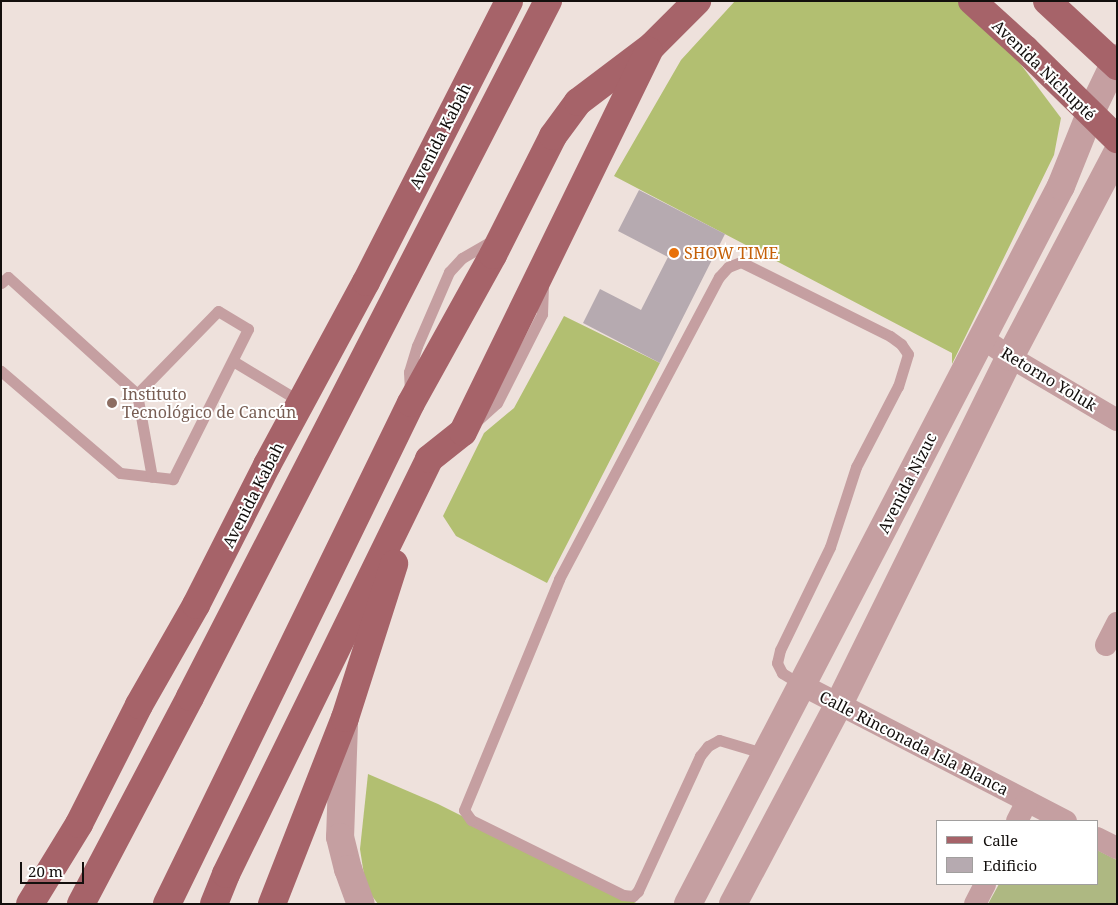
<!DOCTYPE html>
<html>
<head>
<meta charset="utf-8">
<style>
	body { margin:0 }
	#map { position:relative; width:1118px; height:905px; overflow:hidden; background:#eee1dc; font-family:"Noto Serif",serif }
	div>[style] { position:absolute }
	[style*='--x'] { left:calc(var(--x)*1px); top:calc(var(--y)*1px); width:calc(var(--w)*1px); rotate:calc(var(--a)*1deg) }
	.green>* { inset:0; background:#aeb882 }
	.forest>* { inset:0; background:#b2bf71 }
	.building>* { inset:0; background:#b6aab0 }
	.service>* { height:11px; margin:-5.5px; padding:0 5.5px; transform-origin:5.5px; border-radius:5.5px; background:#c59fa1 }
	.minor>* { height:22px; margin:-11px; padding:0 11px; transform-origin:11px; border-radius:11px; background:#c59fa1 }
	.tertiary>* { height:28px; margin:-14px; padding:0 14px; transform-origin:14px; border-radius:14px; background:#c59fa1 }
	.primary>* { height:28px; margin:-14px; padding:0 14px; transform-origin:14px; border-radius:14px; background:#a66369 }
	.dots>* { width:14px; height:14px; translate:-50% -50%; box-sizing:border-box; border:2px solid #fff; border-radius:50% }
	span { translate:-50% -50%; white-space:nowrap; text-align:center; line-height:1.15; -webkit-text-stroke:4px #fff; paint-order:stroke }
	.street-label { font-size:16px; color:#130f0d }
	.food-label { font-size:16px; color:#c56008 }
	.left { translate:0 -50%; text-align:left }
	.education-label { font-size:16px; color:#785e54 }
	.frame { position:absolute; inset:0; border:2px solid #130f0d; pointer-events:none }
	.legend { position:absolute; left:936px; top:820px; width:162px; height:65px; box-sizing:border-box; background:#fff; border:1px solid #a19f9e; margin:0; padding:6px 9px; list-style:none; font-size:15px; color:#130f0d }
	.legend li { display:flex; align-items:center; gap:10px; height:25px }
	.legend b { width:25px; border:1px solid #a19f9e }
	.scale { position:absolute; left:20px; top:862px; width:64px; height:22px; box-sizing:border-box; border:2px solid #130f0d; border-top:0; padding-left:6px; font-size:15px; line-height:18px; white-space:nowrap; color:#130f0d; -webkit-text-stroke:4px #fff; paint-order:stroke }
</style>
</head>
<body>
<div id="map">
	<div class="green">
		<div style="clip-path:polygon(1097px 850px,1117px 860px,1117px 904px,988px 904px,999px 884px,1097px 884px)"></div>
	</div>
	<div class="forest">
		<div style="clip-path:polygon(735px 1px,959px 1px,1016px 58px,1061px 118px,1054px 155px,952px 364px,952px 353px,614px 176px,681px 60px)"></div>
		<div style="clip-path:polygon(564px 316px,660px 363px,547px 583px,456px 536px,443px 516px,484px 433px,514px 408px)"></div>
		<div style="clip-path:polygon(368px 774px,438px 804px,638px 904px,378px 904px,366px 888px,360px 849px)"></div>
	</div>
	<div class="building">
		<div style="clip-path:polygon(639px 190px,725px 234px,660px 363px,583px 323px,600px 289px,641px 310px,668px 257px,618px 231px)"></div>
	</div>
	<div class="service">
		<div style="--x:1;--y:283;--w:9;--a:-41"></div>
		<div style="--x:8;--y:277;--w:174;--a:42.2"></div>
		<div style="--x:137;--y:394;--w:116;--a:-45.7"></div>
		<div style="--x:218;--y:311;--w:35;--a:31"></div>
		<div style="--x:248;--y:329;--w:168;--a:116.6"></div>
		<div style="--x:173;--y:479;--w:53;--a:-173.5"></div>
		<div style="--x:120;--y:473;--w:157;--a:-139.4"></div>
		<div style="--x:233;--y:361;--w:79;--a:31.1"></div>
		<div style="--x:410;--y:391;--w:19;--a:-93"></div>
		<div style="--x:409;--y:372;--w:27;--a:-73"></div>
		<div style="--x:417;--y:346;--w:81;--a:-66.6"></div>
		<div style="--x:449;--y:272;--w:19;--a:-47"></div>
		<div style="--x:462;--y:258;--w:38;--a:-30"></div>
		<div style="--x:137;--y:394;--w:84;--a:79.8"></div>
		<div style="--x:478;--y:420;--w:25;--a:-42"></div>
		<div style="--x:497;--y:403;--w:100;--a:-63.2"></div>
		<div style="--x:542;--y:314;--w:29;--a:-88"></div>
		<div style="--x:766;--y:754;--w:49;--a:-163.4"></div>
		<div style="--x:719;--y:740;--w:13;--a:151"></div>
		<div style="--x:708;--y:746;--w:13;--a:129"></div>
		<div style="--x:700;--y:756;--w:149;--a:114.7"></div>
		<div style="--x:638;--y:891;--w:7;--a:135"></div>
		<div style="--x:633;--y:896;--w:10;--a:-174"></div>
		<div style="--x:623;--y:895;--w:169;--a:-153.7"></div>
		<div style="--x:471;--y:820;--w:12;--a:-125"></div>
		<div style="--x:464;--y:810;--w:250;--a:-67.6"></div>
		<div style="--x:559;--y:579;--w:342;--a:-62.1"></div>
		<div style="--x:719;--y:277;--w:13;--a:-48"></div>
		<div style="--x:728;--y:267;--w:14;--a:-21"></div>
		<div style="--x:741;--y:262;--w:166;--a:26.4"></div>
		<div style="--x:890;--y:336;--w:14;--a:36"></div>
		<div style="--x:901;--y:344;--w:12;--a:55"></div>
		<div style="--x:908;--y:354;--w:34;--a:107"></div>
		<div style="--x:898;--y:386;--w:91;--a:117.4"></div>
		<div style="--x:856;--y:467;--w:84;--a:108"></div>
		<div style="--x:830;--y:547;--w:114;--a:115.9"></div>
		<div style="--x:780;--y:650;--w:13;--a:103"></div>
		<div style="--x:777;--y:663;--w:11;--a:63"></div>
		<div style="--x:782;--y:673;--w:23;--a:31"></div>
	</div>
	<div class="minor">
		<div style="--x:982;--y:338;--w:34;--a:34"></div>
		<div style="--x:1010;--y:357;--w:124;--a:30.5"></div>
		<div style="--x:1106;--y:645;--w:25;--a:-63"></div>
		<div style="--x:802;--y:685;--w:297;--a:27.3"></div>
		<div style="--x:1017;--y:821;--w:22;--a:-63"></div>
		<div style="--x:1097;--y:838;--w:22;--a:27"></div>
		<div style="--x:975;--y:904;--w:22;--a:-63"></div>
	</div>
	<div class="tertiary">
		<div style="--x:344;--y:724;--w:113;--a:92"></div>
		<div style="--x:340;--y:837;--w:33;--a:76"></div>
		<div style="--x:348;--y:869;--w:37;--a:70"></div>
		<div style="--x:688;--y:904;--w:809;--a:-62.55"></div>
		<div style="--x:1061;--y:186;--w:78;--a:-68.1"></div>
		<div style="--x:1090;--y:114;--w:62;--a:-64.3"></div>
		<div style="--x:733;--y:904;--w:226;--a:-62.1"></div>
		<div style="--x:839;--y:704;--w:387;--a:-63.8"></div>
		<div style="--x:1010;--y:357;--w:230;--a:-62.3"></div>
	</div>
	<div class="primary">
		<div style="--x:972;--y:1;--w:72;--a:42.2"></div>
		<div style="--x:1025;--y:49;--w:129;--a:44.4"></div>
		<div style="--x:1047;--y:1;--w:96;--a:42.9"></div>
		<div style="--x:30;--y:904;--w:94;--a:-58.5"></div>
		<div style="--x:79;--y:824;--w:133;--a:-63.2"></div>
		<div style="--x:139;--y:705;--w:115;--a:-60.3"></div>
		<div style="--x:196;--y:605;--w:157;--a:-63.1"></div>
		<div style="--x:267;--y:465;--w:208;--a:-61.6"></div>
		<div style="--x:366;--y:282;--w:315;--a:-63"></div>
		<div style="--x:81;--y:904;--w:234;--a:-62.2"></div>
		<div style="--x:190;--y:697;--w:783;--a:-62.78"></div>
		<div style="--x:167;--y:904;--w:557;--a:-64.03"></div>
		<div style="--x:411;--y:403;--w:169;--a:-61"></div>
		<div style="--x:493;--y:255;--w:133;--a:-63.2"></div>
		<div style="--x:553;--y:136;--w:42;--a:-53.7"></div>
		<div style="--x:578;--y:102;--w:93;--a:-37.1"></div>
		<div style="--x:652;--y:46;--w:64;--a:-45"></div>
		<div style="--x:214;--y:904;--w:32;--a:-68"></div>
		<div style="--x:226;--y:874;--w:462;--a:-63.9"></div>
		<div style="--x:429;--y:459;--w:43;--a:-38.5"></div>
		<div style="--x:463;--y:432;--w:424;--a:-64"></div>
		<div style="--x:272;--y:904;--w:200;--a:-68.6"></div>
		<div style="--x:345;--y:718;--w:162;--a:-72.3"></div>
	</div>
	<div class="dots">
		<div style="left:674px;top:253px;background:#e8710a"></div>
		<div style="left:112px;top:403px;background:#8d6e63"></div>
	</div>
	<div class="street-label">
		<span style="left:1044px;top:70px;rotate:44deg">Avenida Nichupté</span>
		<span style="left:440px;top:136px;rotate:-63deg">Avenida Kabah</span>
		<span style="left:1049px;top:379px;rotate:31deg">Retorno Yoluk</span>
		<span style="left:907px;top:483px;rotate:-63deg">Avenida Nizuc</span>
		<span style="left:253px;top:495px;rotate:-63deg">Avenida Kabah</span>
		<span style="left:914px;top:743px;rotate:27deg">Calle Rinconada Isla Blanca</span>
	</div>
	<div class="food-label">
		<span class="left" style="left:684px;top:253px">SHOW TIME</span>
	</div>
	<div class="education-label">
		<span class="left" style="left:122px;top:403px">Instituto<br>Tecnológico de Cancún</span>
	</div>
	<div class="frame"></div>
	<ul class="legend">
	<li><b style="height:6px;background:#a66369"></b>Calle</li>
	<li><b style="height:14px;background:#b6aab0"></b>Edificio</li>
	</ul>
	<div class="scale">20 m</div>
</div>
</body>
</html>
